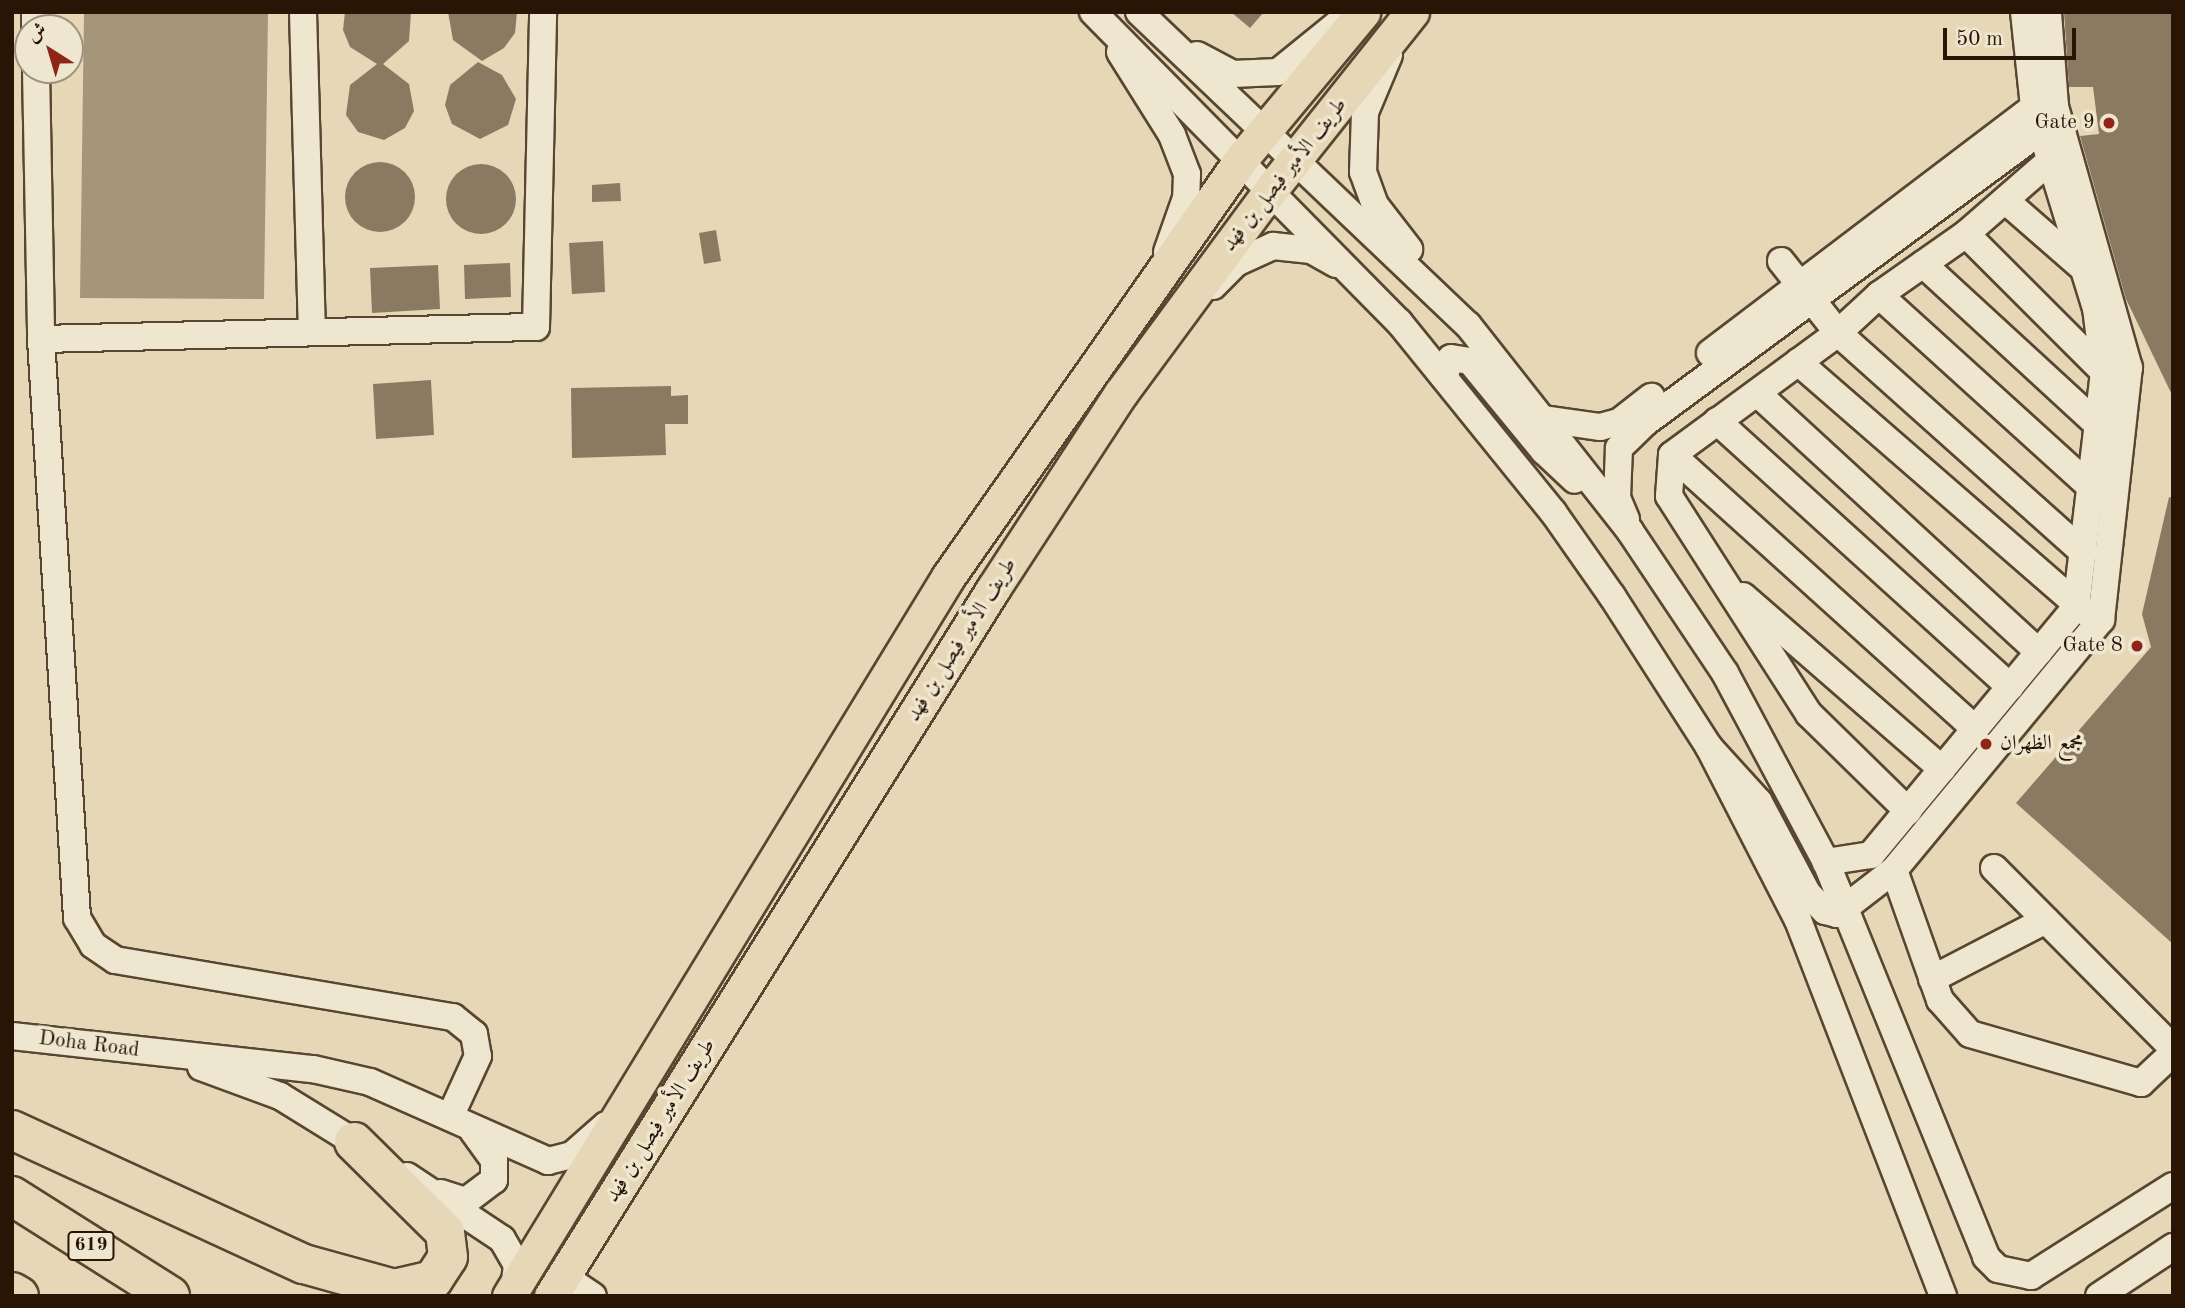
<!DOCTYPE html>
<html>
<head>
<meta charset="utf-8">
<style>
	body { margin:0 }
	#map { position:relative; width:2185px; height:1308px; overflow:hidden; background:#e6d8b6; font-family:"Old Standard TT",Amiri,serif }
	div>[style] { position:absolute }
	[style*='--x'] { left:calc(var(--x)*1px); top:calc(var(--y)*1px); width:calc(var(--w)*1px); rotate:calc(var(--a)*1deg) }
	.water>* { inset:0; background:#a5967a }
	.building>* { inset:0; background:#8b7a62 }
	.round { border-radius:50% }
	.roads { filter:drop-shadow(2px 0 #584632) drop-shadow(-2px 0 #584632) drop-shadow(0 2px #584632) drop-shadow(0 -2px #584632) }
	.minor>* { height:26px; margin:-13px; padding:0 13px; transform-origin:13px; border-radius:13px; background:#efe6d0 }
	.major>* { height:33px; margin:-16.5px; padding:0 16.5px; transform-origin:16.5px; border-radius:16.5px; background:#e6d8b6 }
	.highway>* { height:38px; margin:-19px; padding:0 19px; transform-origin:19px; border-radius:19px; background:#e6d8b6 }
	.dots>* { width:19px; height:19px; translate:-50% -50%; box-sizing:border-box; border:4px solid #efe6d0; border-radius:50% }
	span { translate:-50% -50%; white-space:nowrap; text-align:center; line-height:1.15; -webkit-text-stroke:7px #efe6d0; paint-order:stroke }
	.shield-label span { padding:2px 5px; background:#efe6d0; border:2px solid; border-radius:5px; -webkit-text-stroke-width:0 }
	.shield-label { font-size:19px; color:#281506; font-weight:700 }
	.poi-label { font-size:21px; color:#281506 }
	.right { translate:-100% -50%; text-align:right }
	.left { translate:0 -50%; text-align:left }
	.street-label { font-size:21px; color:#281506 }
	.frame { position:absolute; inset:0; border:14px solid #281506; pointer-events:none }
	.north { position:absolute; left:14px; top:14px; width:70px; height:70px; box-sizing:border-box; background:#efe6d0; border:2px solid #9f927f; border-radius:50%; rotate:323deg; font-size:19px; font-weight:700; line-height:28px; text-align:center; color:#281506 }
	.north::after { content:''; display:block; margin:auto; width:24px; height:32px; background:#8f2418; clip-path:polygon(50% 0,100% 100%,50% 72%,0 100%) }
	.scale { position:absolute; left:1943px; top:28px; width:133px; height:32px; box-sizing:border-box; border:4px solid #281506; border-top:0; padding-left:9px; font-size:21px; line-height:24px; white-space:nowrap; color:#281506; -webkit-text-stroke:5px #efe6d0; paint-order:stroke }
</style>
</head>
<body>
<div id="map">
	<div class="water">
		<div style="clip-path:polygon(84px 12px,268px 12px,264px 299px,80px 298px)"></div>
	</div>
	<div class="building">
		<div style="clip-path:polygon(345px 12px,411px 12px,409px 41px,383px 64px,409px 84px,414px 111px,405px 128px,384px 140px,358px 132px,346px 115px,350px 85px,377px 64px,350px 47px,343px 30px)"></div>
		<div style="clip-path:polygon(448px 12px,517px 12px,515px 33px,504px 48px,482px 61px,453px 40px)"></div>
		<div style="clip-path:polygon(1231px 12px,1264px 12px,1250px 28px)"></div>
		<div style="clip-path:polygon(2064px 12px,2173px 12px,2173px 397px,2126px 299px,2080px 136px,2099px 134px,2093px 87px,2069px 87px)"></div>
		<div style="clip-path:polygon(478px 62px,502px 75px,516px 99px,508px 125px,480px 139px,452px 124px,445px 105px,450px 85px)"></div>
		<div class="round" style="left:345px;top:162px;width:70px;height:70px"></div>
		<div class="round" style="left:446px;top:164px;width:70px;height:70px"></div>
		<div style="clip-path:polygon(620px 183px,621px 201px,592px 202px,592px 185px)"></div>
		<div style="clip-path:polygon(716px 230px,721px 261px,704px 264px,699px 233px)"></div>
		<div style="clip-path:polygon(603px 241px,605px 292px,572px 294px,569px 243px)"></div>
		<div style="clip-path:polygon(510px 263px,511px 297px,465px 299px,464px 265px)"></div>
		<div style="clip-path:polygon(438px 265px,440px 309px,372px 313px,370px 268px)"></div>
		<div style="clip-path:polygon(431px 380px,434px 435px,376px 439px,373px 384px)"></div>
		<div style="clip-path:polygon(671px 386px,671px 396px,688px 395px,688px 424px,665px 424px,666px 455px,572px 458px,571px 388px)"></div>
		<div style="clip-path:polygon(2169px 497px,2173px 498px,2173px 944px,2016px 803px,2151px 647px,2142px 614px)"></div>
	</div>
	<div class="roads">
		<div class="minor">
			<div style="--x:35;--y:12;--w:16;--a:90"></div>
			<div style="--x:303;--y:12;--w:320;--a:88.4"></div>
			<div style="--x:1093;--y:12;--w:436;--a:45.4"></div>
			<div style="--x:1399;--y:322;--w:245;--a:51"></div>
			<div style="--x:1553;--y:512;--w:103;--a:54.9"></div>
			<div style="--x:1612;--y:596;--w:179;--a:57.3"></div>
			<div style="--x:1709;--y:747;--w:195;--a:62.8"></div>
			<div style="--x:1798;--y:920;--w:403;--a:68.9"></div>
			<div style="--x:1139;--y:12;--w:454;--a:43.6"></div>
			<div style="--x:1468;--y:325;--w:262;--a:51.8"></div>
			<div style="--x:1630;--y:531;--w:171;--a:56.2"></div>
			<div style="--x:1725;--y:673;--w:214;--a:61.9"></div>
			<div style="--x:1826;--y:862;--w:426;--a:67.9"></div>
			<div style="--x:1986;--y:1257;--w:17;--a:45"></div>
			<div style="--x:1998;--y:1269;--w:34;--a:12"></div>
			<div style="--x:2031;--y:1276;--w:168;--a:-32.4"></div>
			<div style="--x:1120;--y:52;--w:98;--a:57.9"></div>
			<div style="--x:1172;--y:135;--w:42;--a:69"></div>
			<div style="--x:1187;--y:174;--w:24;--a:92"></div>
			<div style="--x:1186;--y:198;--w:57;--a:109.4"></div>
			<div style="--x:1197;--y:55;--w:40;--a:28"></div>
			<div style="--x:1232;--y:74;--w:46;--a:-2.5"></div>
			<div style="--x:1278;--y:72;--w:81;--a:-39"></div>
			<div style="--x:1389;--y:55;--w:62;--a:112.8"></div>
			<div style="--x:1365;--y:112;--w:60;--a:91.9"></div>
			<div style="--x:1363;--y:172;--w:35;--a:70"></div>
			<div style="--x:1375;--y:205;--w:56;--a:52.3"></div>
			<div style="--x:36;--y:70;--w:269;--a:88.9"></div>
			<div style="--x:41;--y:339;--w:580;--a:86.44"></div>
			<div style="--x:77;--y:918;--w:31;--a:59"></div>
			<div style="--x:93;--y:945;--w:27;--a:34"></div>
			<div style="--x:115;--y:960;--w:343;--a:9.6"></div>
			<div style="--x:453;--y:1017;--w:27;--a:39"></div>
			<div style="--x:474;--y:1034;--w:22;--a:80"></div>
			<div style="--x:478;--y:1056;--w:67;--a:114.7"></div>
			<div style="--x:2053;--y:158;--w:116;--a:138.9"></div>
			<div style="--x:1966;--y:234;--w:106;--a:145"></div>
			<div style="--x:1879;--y:295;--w:56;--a:137.2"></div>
			<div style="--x:1838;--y:333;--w:329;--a:41.8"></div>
			<div style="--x:2006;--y:201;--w:105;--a:41.1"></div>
			<div style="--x:1966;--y:234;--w:195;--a:45"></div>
			<div style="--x:2104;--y:372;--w:7;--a:-8"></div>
			<div style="--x:1781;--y:261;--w:92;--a:51.6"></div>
			<div style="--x:1838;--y:333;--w:206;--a:143.7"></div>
			<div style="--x:1672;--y:455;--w:41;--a:94.2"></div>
			<div style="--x:1669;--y:496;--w:259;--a:57.3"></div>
			<div style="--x:1809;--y:714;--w:139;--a:44.4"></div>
			<div style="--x:1923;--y:264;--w:238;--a:42.6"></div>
			<div style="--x:1213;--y:286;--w:33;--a:-45"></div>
			<div style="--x:1236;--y:263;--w:41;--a:-24.7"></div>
			<div style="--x:1273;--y:246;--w:38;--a:6"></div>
			<div style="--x:1311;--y:250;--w:29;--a:29"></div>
			<div style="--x:1879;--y:295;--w:286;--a:42.2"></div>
			<div style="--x:41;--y:339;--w:495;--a:-1.4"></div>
			<div style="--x:536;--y:327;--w:315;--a:-88.7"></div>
			<div style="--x:1710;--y:353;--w:407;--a:-37.2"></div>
			<div style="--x:2034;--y:107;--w:96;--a:-96"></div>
			<div style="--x:1798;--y:362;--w:383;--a:41"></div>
			<div style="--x:1444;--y:377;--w:20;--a:-70"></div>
			<div style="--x:1451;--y:358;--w:19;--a:9"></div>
			<div style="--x:1470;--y:361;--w:117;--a:50.6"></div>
			<div style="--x:1544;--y:451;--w:42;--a:43.1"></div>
			<div style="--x:1757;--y:393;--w:383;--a:42.6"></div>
			<div style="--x:1544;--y:419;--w:57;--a:8.1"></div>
			<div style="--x:1600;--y:427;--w:20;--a:-15"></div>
			<div style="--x:1619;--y:422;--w:41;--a:-38"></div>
			<div style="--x:1717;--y:421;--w:396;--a:42.2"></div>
			<div style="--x:1672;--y:455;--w:409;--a:42.1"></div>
			<div style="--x:1626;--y:519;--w:23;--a:-113"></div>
			<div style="--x:1617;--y:498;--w:50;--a:-87.7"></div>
			<div style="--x:1619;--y:448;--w:37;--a:-44"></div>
			<div style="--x:1646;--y:422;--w:494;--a:-36.4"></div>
			<div style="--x:2044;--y:129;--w:25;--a:-64"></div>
			<div style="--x:2055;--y:106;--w:94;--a:-94.3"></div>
			<div style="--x:1743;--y:596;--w:264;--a:41"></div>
			<div style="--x:1709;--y:747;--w:74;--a:47.7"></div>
			<div style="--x:1759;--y:802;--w:104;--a:62"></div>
			<div style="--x:1808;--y:894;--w:24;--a:45"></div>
			<div style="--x:1825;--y:911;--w:12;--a:14"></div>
			<div style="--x:1837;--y:914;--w:72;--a:-37.7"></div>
			<div style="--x:1894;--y:870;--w:325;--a:-50.4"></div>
			<div style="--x:2101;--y:620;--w:254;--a:-83.7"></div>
			<div style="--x:2129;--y:368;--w:272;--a:-105.8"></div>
			<div style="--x:2055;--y:106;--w:21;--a:177"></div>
			<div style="--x:2034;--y:107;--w:210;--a:72.9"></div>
			<div style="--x:2096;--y:308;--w:64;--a:82.9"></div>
			<div style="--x:2104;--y:372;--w:237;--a:96.8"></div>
			<div style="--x:2076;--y:607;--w:322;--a:129.6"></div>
			<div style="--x:1871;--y:855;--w:46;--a:171.2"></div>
			<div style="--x:1994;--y:868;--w:254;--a:45.2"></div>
			<div style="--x:1894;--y:870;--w:138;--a:70.5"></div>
			<div style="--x:1940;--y:1000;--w:45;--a:48.6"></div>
			<div style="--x:1970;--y:1034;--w:178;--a:16"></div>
			<div style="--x:2141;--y:1083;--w:44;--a:-43.2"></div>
			<div style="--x:1932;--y:979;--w:128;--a:-27.4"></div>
			<div style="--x:12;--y:1036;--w:303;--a:6.3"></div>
			<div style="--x:313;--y:1069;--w:58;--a:12.8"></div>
			<div style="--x:370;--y:1082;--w:195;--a:23.9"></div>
			<div style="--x:548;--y:1161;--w:25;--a:-14"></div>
			<div style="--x:572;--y:1155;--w:45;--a:-41.4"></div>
			<div style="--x:201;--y:1067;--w:84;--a:20.2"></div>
			<div style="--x:280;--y:1096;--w:105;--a:31.7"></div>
			<div style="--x:407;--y:1176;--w:114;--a:33.6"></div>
			<div style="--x:502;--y:1239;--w:30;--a:60"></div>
			<div style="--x:517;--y:1265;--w:23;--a:97"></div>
			<div style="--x:441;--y:1193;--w:26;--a:18"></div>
			<div style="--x:466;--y:1201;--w:35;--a:-37"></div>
			<div style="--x:494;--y:1180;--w:20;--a:-90"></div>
			<div style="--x:494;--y:1160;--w:36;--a:-126"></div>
			<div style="--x:563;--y:1276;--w:36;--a:34"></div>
			<div style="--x:2099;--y:1296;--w:89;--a:-33.5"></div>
		</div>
		<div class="major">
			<div style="--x:509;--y:1296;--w:842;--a:-58.59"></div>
			<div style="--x:948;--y:577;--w:512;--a:-54.94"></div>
			<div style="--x:1242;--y:158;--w:190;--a:-50.3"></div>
			<div style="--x:551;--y:1296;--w:834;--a:-57.99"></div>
			<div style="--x:993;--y:589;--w:234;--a:-56.9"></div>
			<div style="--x:1121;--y:393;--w:255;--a:-53.6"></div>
			<div style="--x:1272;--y:188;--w:225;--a:-51.5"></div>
		</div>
		<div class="highway">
			<div style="--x:12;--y:1130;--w:321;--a:24.7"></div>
			<div style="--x:304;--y:1264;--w:93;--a:15.5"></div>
			<div style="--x:394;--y:1289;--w:40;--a:-13"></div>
			<div style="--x:433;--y:1280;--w:27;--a:-57"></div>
			<div style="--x:448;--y:1257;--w:25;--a:-97"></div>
			<div style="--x:445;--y:1232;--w:128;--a:-135.3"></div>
			<div style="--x:12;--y:1196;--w:187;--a:32.3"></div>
			<div style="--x:12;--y:1292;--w:8;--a:30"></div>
		</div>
	</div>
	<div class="dots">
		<div style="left:2109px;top:123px;background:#8f2418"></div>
		<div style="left:2137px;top:646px;background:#8f2418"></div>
		<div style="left:1986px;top:744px;background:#8f2418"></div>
	</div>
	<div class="shield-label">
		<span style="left:91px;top:1246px">619</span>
	</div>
	<div class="poi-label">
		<span class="right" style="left:2095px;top:123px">Gate 9</span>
		<span class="right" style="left:2123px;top:646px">Gate 8</span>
		<span class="left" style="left:2000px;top:744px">مجمع الظهران</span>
	</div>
	<div class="street-label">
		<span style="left:1285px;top:175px;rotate:-52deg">طريف الأمير فيصل بن فهد</span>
		<span style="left:962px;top:640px;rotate:-58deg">طريف الأمير فيصل بن فهد</span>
		<span style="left:89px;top:1045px;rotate:7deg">Doha Road</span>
		<span style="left:661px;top:1121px;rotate:-58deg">طريف الأمير فيصل بن فهد</span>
	</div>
	<div class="frame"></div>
	<div class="north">ش</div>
	<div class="scale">50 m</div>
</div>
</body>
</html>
